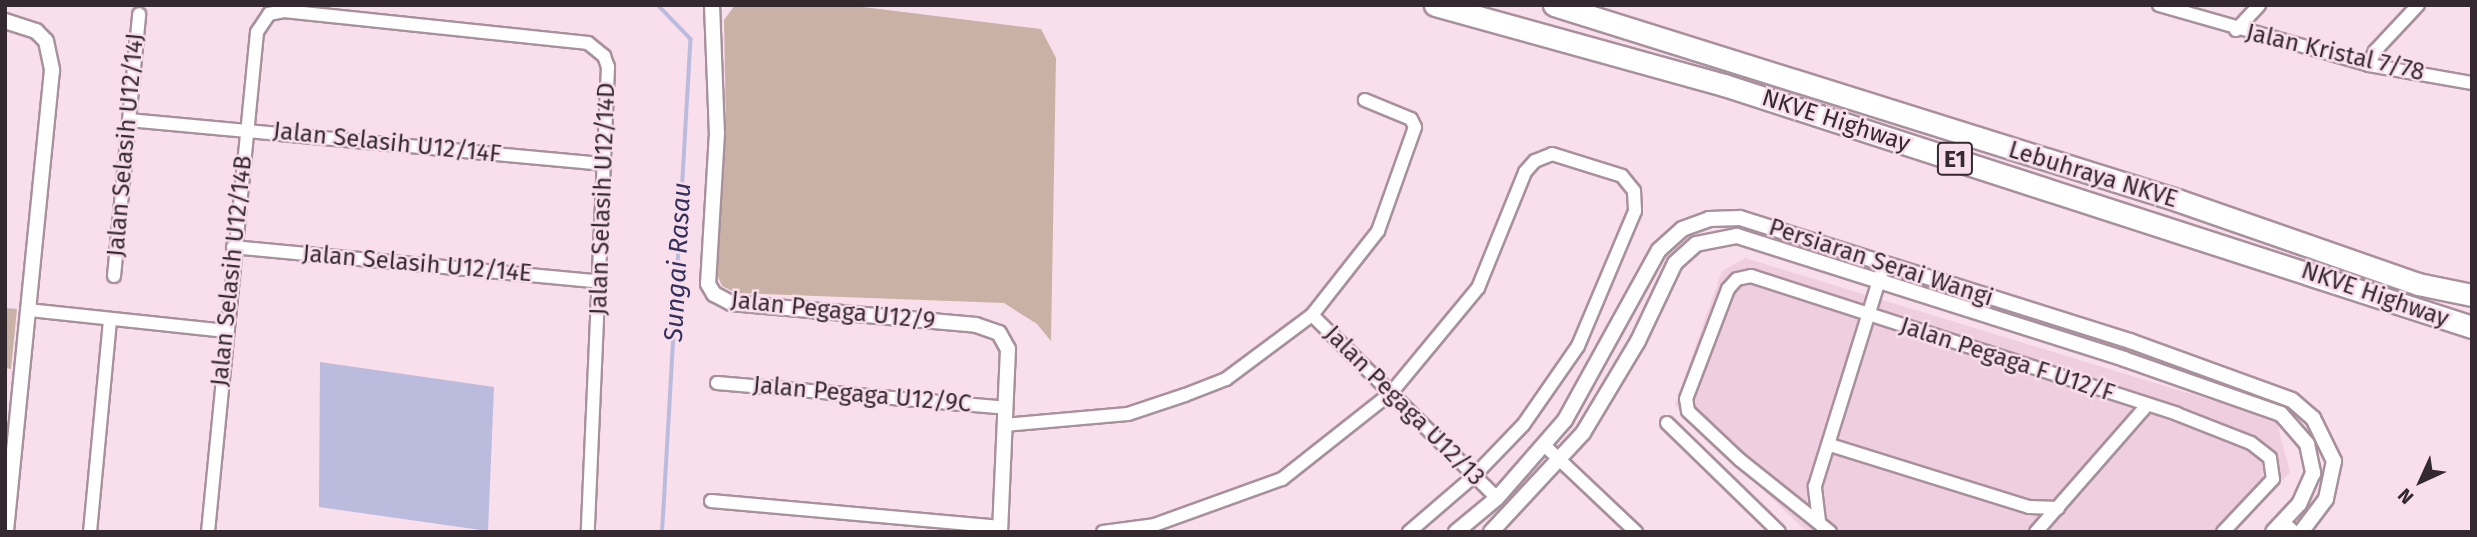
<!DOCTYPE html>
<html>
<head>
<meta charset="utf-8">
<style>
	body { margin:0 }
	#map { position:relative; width:2477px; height:537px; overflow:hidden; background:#f9deec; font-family:"Fira Sans",sans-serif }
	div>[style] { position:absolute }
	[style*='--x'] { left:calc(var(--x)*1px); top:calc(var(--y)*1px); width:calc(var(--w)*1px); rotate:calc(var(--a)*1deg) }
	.built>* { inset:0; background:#efcedf }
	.green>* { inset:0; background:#cab1a5 }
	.water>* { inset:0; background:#bbd }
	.stream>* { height:3.5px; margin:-1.75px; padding:0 1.75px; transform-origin:1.75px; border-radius:1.75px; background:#bbd }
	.roads { filter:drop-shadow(2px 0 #a8909c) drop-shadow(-2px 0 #a8909c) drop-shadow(0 2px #a8909c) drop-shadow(0 -2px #a8909c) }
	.minor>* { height:12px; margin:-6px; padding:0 6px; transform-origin:6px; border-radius:6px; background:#fff }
	.tertiary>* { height:14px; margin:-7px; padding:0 7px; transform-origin:7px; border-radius:7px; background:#fff }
	.motorway>* { height:21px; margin:-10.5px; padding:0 10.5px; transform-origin:10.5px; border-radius:10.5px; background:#fff }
	span { translate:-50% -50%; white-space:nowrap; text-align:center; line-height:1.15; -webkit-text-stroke:5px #f9deec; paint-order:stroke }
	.shield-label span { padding:2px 5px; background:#f9deec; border:2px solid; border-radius:5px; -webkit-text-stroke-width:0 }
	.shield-label { font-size:23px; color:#33292e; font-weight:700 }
	.street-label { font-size:24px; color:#33292e }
	.water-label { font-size:26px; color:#33305d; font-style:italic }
	.frame { position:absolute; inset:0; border:7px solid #33292e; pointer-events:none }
	.north { position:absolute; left:2386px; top:446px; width:70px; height:70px; -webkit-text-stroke:5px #f9deec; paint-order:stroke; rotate:225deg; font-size:19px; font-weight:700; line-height:28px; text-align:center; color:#33292e }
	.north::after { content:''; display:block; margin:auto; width:24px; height:32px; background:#33292e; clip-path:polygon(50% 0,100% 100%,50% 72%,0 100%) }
</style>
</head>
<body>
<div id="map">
	<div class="built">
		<div style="clip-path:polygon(1745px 258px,2276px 420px,2290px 472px,2234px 532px,1807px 532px,1675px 405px,1722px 271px)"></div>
	</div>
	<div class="green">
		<div style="clip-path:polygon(735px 5px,847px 5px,1041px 29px,1056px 58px,1051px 341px,1037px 324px,1004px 303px,736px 293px,722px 286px,716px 272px,726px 128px,724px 20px)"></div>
		<div style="clip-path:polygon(5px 308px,17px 309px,11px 369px,5px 368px)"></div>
	</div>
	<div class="water">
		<div style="clip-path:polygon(320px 362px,494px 387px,488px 531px,319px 507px)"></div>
	</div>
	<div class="stream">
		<div style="--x:658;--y:5;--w:47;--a:45.9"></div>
		<div style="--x:691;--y:39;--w:494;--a:93.3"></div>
	</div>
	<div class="roads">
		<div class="minor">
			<div style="--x:2159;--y:5;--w:218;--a:15.9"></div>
			<div style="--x:2369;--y:65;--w:105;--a:9.9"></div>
			<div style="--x:2236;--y:30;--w:34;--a:-47"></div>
			<div style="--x:2369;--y:65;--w:15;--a:-67"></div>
			<div style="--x:2375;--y:51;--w:63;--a:-46.9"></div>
			<div style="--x:129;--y:120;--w:477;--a:5.3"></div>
			<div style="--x:233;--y:247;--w:369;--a:5.4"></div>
			<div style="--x:114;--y:276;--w:263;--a:-84.5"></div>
			<div style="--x:29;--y:310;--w:197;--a:6.1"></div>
			<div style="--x:1312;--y:315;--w:260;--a:44.7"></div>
			<div style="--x:717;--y:383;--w:290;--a:4.9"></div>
			<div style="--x:1667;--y:423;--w:156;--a:44.2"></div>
			<div style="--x:1004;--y:425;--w:124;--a:-5.1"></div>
			<div style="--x:1128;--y:414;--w:60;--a:-18.4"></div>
			<div style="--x:1185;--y:395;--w:44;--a:-21.3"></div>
			<div style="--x:1226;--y:379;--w:107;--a:-36.7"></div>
			<div style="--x:1312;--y:315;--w:107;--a:-51.8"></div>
			<div style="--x:1378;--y:231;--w:110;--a:-70.4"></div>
			<div style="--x:1415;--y:127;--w:9;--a:-117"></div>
			<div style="--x:1411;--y:119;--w:50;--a:-157.6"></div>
			<div style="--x:1544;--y:445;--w:127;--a:43.4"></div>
			<div style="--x:1830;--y:445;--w:208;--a:17.3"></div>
			<div style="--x:2029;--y:507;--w:29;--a:2"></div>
			<div style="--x:711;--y:501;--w:291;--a:5.1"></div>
			<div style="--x:1819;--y:521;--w:35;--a:-97"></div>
			<div style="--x:1815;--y:486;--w:232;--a:-72.7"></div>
			<div style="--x:2283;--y:522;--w:15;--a:42"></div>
			<div style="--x:90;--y:532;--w:213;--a:-84.6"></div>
			<div style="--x:208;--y:532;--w:502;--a:-84.4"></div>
			<div style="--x:257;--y:32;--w:22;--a:-56"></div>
			<div style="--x:269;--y:14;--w:15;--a:-11"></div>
			<div style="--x:284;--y:11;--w:306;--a:6"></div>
			<div style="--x:588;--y:43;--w:21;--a:39"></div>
			<div style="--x:604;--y:56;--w:12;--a:70"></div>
			<div style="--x:608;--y:67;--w:465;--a:92.5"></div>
			<div style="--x:1103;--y:532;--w:51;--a:-7.8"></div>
			<div style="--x:1154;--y:525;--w:136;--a:-19.8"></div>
			<div style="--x:1282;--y:479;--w:139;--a:-38.3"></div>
			<div style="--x:1391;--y:393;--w:136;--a:-50.4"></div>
			<div style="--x:1478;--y:288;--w:125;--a:-67.9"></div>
			<div style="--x:1525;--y:172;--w:15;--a:-48"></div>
			<div style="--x:1535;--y:161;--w:18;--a:-22"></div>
			<div style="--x:1552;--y:154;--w:73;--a:17.4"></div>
			<div style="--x:1622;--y:176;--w:19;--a:51"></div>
			<div style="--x:1634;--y:191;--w:20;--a:87"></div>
			<div style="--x:1635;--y:211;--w:147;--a:112.9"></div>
			<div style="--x:1578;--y:346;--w:96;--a:124.8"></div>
			<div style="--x:1523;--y:425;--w:71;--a:133.9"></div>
			<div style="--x:1474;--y:476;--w:86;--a:139.3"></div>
			<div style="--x:1830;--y:532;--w:115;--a:-141.3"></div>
			<div style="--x:1740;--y:460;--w:71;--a:-136.7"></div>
			<div style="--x:1688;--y:411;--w:12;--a:-99"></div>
			<div style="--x:1686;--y:399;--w:118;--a:-69.1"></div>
			<div style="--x:1728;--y:289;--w:13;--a:-48"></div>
			<div style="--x:1737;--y:279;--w:14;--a:-12"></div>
			<div style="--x:1751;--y:276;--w:448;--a:17.9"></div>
			<div style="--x:2177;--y:414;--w:79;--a:21.4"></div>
			<div style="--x:2251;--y:443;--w:24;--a:38"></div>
			<div style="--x:2270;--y:458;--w:21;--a:82"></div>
			<div style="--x:2273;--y:479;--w:73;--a:133.3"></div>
			<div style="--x:2036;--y:532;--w:169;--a:-48.8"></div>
		</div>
		<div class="tertiary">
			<div style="--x:712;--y:5;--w:128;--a:87.8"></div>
			<div style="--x:717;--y:133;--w:151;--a:93.4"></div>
			<div style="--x:708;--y:284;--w:12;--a:59"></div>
			<div style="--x:714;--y:294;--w:19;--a:28"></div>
			<div style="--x:731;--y:303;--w:246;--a:5.1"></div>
			<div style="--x:976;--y:325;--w:24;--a:19"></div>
			<div style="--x:999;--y:333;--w:18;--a:61"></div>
			<div style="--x:1008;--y:349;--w:183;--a:92.5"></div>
			<div style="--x:5;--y:21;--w:33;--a:18"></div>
			<div style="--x:36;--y:31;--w:14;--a:45"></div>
			<div style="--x:46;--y:41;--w:30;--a:78"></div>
			<div style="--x:52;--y:70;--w:464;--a:95.7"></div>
			<div style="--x:1456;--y:532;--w:53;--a:-39.7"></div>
			<div style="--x:1497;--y:498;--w:103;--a:-48.9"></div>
			<div style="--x:1565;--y:420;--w:194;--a:-61.1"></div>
			<div style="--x:1659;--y:250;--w:31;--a:-42"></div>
			<div style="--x:1682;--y:229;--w:29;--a:-20"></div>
			<div style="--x:1709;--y:219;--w:31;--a:-2"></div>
			<div style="--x:1740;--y:218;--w:409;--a:17.5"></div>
			<div style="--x:2130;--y:341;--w:172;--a:20"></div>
			<div style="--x:2292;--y:400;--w:28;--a:41"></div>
			<div style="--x:2313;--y:418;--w:48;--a:64"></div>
			<div style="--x:2334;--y:461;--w:39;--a:102"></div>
			<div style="--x:2326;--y:499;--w:41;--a:127.1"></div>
			<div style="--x:1491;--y:532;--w:135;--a:-47.1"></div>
			<div style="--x:1583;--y:433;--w:107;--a:-59.1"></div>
			<div style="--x:1638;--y:341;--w:86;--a:-64.6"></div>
			<div style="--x:1675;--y:263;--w:28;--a:-42"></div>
			<div style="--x:1696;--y:244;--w:42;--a:-11"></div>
			<div style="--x:1737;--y:236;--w:406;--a:17.6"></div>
			<div style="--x:2124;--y:359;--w:166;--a:19.3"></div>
			<div style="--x:2281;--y:414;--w:40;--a:49"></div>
			<div style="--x:2307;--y:444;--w:30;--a:78"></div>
			<div style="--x:2313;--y:473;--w:34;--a:114"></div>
			<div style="--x:2299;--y:504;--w:38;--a:133"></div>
		</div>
		<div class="motorway">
			<div style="--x:1435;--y:5;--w:300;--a:15.5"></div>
			<div style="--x:1724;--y:85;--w:786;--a:17.93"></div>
			<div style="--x:1554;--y:5;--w:653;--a:17.38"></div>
			<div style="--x:2177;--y:200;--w:255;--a:19.2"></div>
			<div style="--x:2418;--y:284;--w:55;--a:11.5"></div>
		</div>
	</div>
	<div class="shield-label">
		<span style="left:1955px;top:159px">E1</span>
	</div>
	<div class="street-label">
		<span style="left:2335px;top:53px;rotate:13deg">Jalan Kristal 7/78</span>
		<span style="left:1836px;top:121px;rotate:18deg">NKVE Highway</span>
		<span style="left:387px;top:143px;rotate:6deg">Jalan Selasih U12/14F</span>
		<span style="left:126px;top:145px;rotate:-85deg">Jalan Selasih U12/14J</span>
		<span style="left:2093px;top:175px;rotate:17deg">Lebuhraya NKVE</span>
		<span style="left:603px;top:199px;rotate:-88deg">Jalan Selasih U12/14D</span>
		<span style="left:1881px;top:263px;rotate:18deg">Persiaran Serai Wangi</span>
		<span style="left:417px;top:264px;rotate:5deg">Jalan Selasih U12/14E</span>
		<span style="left:232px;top:271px;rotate:-84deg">Jalan Selasih U12/14B</span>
		<span style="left:2375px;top:295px;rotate:19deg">NKVE Highway</span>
		<span style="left:833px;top:311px;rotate:6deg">Jalan Pegaga U12/9</span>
		<span style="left:2007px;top:360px;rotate:18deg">Jalan Pegaga F U12/F</span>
		<span style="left:862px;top:395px;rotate:5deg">Jalan Pegaga U12/9C</span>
		<span style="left:1404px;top:406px;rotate:45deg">Jalan Pegaga U12/13</span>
	</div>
	<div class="water-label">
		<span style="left:678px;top:262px;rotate:-87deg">Sungai Rasau</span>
	</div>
	<div class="frame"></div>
	<div class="north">N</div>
</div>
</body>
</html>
